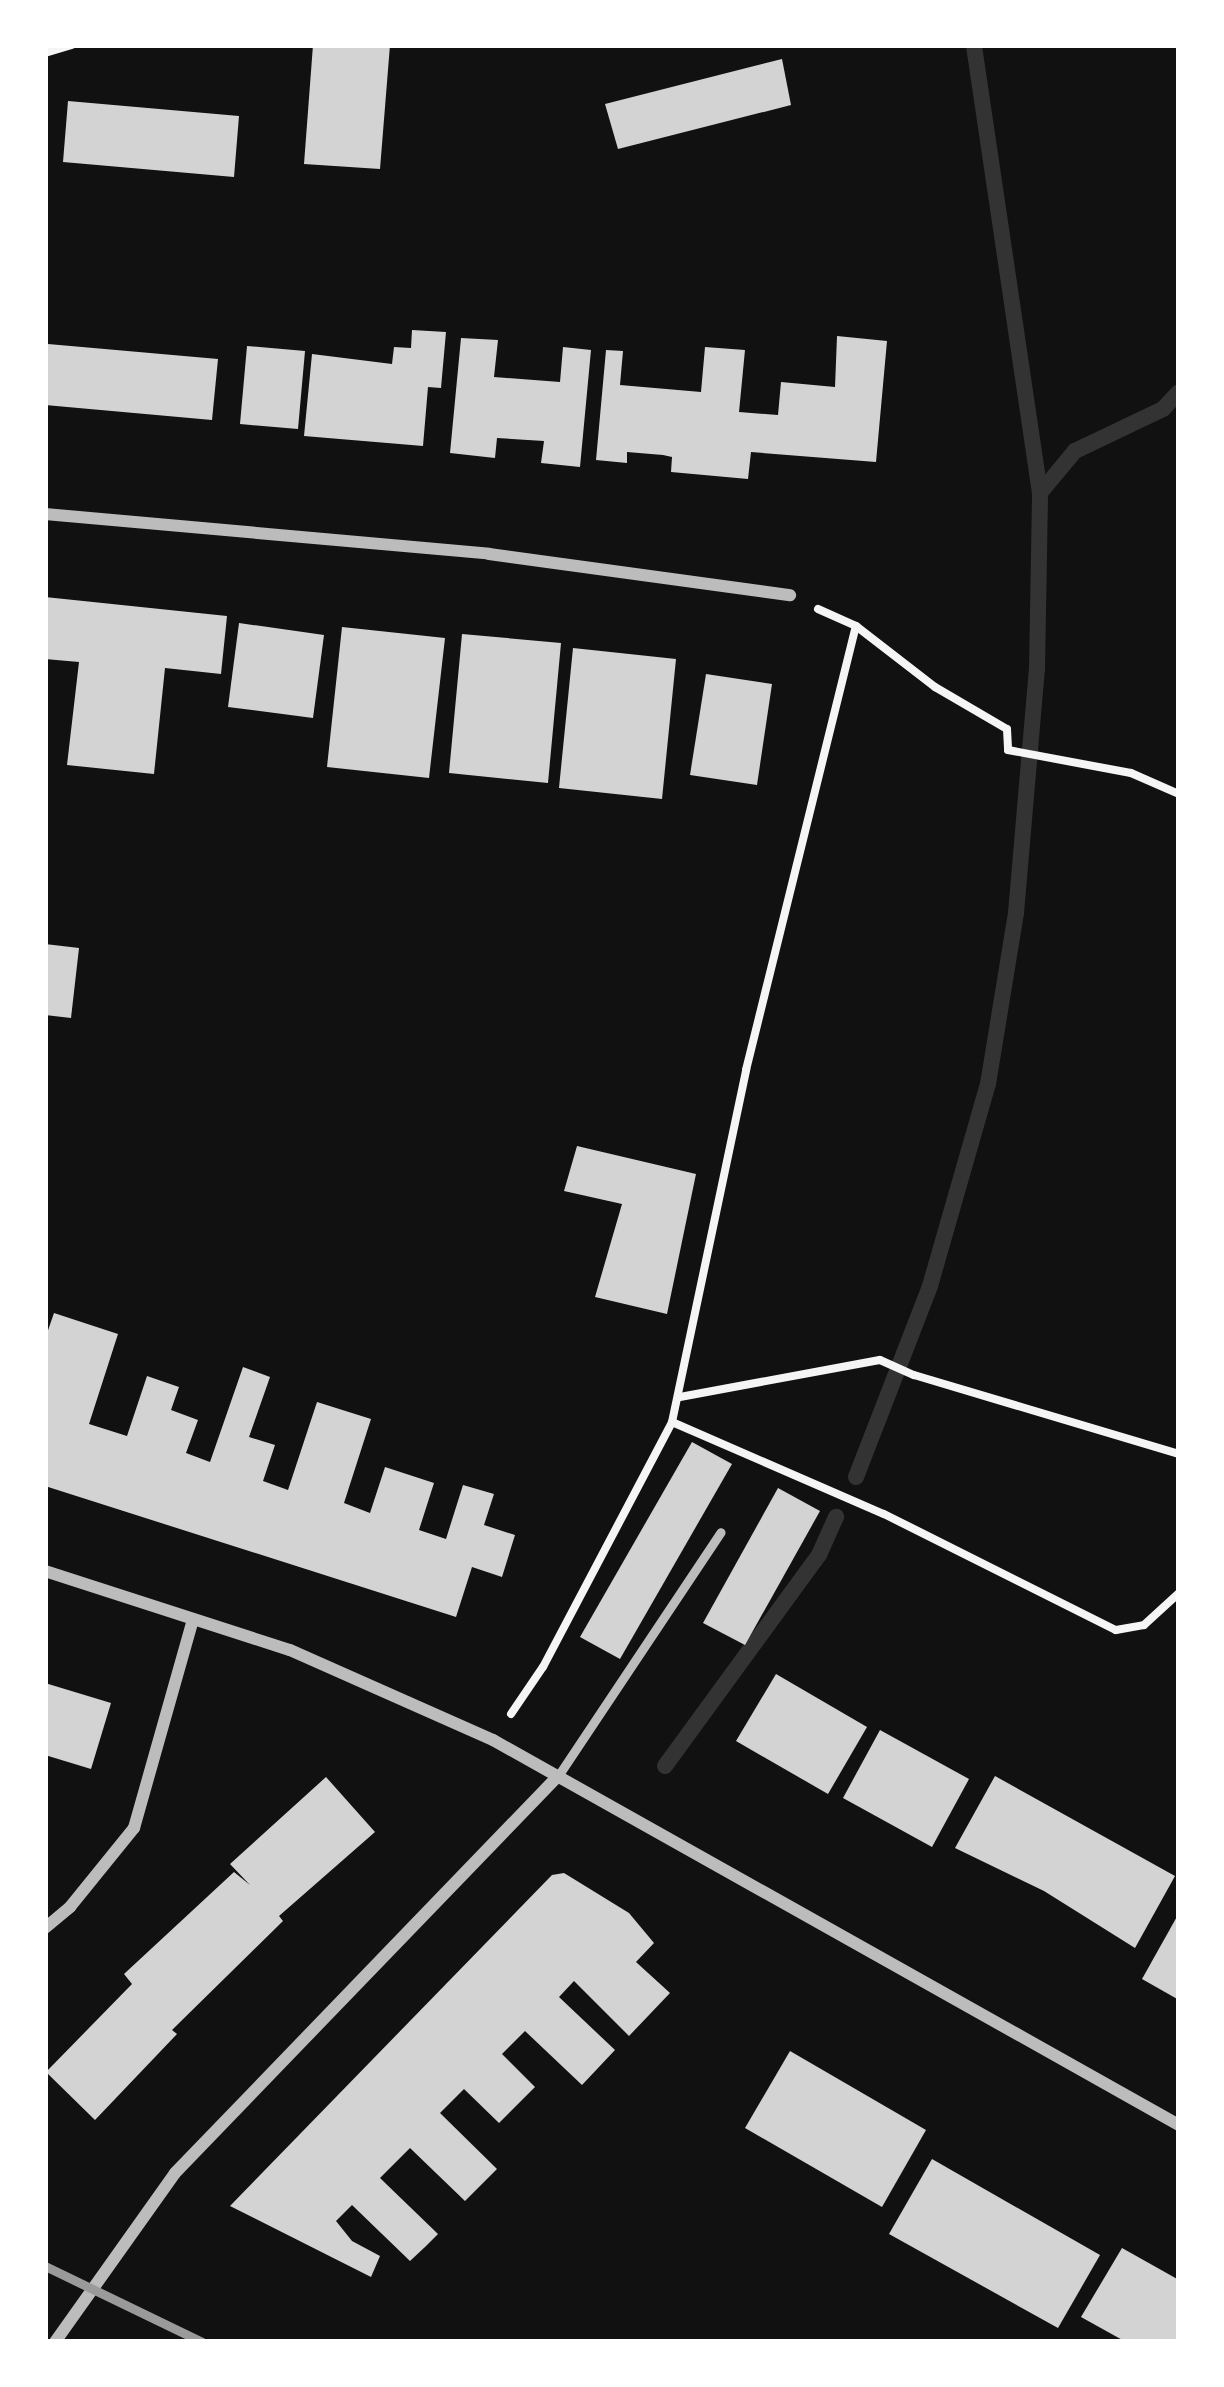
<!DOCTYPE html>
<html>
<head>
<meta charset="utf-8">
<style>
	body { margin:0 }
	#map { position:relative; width:1224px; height:2387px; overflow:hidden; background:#111; font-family:"Varela Round",sans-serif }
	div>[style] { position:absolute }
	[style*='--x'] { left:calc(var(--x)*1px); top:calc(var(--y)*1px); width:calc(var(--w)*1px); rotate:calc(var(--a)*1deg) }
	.stream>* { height:16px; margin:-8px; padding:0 8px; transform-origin:8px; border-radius:8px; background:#333 }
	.building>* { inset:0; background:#d3d3d3 }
	.path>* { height:8px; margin:-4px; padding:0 4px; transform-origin:4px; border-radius:4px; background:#f5f5f5 }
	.service>* { height:9px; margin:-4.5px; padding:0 4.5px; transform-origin:4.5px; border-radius:4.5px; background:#bcbcbc }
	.minor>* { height:12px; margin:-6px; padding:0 6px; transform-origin:6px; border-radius:6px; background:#bcbcbc }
	.rail>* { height:9px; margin:-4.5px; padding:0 4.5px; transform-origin:4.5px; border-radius:4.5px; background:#9a9a9a }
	span { translate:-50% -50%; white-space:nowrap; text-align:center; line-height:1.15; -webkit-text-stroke:9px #fff; paint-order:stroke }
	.frame { position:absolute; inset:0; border:48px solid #fff; pointer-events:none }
</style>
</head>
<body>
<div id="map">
	<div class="stream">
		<div style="--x:1040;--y:493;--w:55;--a:-50.2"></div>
		<div style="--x:1075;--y:451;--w:98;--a:-25.5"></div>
		<div style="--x:1163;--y:409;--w:23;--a:-47"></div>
		<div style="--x:856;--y:1477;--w:205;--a:-68.8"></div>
		<div style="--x:930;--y:1286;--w:210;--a:-74"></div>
		<div style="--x:988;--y:1084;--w:173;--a:-80.7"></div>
		<div style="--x:1016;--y:913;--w:245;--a:-85.1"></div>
		<div style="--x:1037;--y:669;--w:176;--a:-89"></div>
		<div style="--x:1040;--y:493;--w:453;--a:-98.4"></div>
		<div style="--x:665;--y:1766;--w:261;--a:-53.9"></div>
		<div style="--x:819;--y:1555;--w:42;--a:-65.9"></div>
	</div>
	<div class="building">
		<div style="clip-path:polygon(313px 45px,390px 45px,380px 169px,304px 164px)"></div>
		<div style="clip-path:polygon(782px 59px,791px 105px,618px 149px,605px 104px)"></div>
		<div style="clip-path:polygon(68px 101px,239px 116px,234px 177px,63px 162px)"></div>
		<div style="clip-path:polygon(412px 330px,446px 332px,441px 388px,428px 387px,423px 446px,304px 436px,312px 354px,392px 364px,394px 347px,411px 348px)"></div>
		<div style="clip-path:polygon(837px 336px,887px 341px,876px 462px,751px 452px,748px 479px,671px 472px,672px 457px,663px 455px,627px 452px,627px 463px,596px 460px,606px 350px,623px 351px,620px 385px,701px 392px,705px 347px,745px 350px,739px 412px,778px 415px,781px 382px,835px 387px)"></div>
		<div style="clip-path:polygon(461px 338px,498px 340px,494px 377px,560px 382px,563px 347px,591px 350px,580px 467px,541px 463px,544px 441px,497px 438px,495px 458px,450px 453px)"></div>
		<div style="clip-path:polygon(48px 344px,218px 359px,212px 420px,45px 405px)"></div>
		<div style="clip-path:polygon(247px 346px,305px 351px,298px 429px,240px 424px)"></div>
		<div style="clip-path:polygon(45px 597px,227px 616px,221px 674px,165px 668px,154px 774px,67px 765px,79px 662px,45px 659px)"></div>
		<div style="clip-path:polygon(239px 623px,324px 635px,313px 718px,228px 707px)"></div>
		<div style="clip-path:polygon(342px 627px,445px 638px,429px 778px,327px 767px)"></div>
		<div style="clip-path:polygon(462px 634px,561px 643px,548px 783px,449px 773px)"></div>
		<div style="clip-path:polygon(573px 648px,676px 659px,662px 799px,559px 788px)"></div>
		<div style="clip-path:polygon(706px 674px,772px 684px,757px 785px,690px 775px)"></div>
		<div style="clip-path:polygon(45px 944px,79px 948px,71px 1018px,45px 1015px)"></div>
		<div style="clip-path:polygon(577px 1146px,696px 1174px,667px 1314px,595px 1297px,622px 1204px,564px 1191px)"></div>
		<div style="clip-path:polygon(54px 1313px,118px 1334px,89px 1424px,127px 1436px,147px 1376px,179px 1387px,171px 1410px,198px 1420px,186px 1453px,210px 1462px,243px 1367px,270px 1377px,249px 1437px,275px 1445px,263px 1481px,288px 1490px,317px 1402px,371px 1419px,344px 1503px,370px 1513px,385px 1467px,434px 1483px,419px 1530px,446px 1539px,463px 1485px,494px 1494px,484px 1525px,515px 1535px,502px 1577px,472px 1567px,456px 1617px,45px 1486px,45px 1339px)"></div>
		<div style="clip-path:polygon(692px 1442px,732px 1464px,620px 1659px,580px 1637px)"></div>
		<div style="clip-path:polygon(778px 1488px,820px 1511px,745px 1645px,703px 1623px)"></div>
		<div style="clip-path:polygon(776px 1674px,867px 1727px,828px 1794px,736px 1741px)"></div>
		<div style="clip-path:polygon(45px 1683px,111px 1703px,91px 1769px,45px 1755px)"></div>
		<div style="clip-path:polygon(880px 1730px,969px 1779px,932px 1847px,843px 1798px)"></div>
		<div style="clip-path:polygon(995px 1776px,1175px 1876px,1135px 1948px,1044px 1891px,955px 1848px)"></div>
		<div style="clip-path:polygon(326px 1777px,375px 1832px,279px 1916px,283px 1921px,172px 2030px,177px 2034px,95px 2120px,46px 2072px,132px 1984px,124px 1974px,234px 1872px,250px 1885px,230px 1864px)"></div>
		<div style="clip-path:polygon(564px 1873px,629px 1913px,654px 1943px,636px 1962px,670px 1993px,629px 2036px,574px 1981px,559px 1997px,615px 2050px,582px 2085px,525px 2031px,502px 2054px,535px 2087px,499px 2123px,464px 2089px,440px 2113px,497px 2169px,465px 2201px,410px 2148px,380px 2178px,438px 2234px,425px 2247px,410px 2261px,352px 2205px,336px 2221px,352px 2241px,380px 2256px,371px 2277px,230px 2206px,552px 1875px)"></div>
		<div style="clip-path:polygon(1179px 1913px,1179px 2000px,1142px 1979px)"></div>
		<div style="clip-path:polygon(790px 2051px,926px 2130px,882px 2207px,745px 2128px)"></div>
		<div style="clip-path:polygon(932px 2159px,1100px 2255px,1058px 2328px,889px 2234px)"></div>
		<div style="clip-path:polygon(1122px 2248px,1179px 2280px,1179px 2342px,1126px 2342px,1081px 2317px)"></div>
	</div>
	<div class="path">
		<div style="--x:45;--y:53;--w:28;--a:-17"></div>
		<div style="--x:818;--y:609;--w:42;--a:24.1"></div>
		<div style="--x:680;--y:1397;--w:203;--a:-10.5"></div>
		<div style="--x:880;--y:1360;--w:37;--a:24"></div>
		<div style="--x:914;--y:1375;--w:277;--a:16.6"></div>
		<div style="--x:672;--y:1422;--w:231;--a:23.5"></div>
		<div style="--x:884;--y:1514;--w:259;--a:26.6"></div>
		<div style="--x:1116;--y:1630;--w:28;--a:-10"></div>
		<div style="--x:1144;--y:1625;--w:47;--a:-42.4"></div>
		<div style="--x:511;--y:1714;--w:57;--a:-55.8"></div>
		<div style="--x:543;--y:1667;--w:277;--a:-62.2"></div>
		<div style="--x:672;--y:1422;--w:360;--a:-78.1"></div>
		<div style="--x:746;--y:1070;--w:457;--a:-76.1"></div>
		<div style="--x:856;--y:626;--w:100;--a:37.7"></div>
		<div style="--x:935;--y:687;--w:83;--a:30.3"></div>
		<div style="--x:1007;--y:729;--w:21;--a:87"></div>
		<div style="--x:1008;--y:750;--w:125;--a:10.6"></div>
		<div style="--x:1131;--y:773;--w:52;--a:23.6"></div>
	</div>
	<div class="service">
		<div style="--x:558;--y:1776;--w:293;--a:-56.3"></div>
	</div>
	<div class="minor">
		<div style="--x:45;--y:514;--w:446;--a:5.1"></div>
		<div style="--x:489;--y:554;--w:304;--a:7.8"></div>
		<div style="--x:45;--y:1571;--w:257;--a:17.9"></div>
		<div style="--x:290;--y:1650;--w:222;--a:23.9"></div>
		<div style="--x:493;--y:1740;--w:787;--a:29.3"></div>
		<div style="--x:45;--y:1928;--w:33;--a:-40"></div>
		<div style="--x:70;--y:1907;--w:102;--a:-51"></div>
		<div style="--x:134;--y:1828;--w:217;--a:-74.2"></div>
		<div style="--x:55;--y:2342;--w:207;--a:-54.6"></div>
		<div style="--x:175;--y:2173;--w:552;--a:-46.03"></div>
	</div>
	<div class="rail">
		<div style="--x:45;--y:2266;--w:174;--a:25.8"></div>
	</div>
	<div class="frame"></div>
</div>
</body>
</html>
